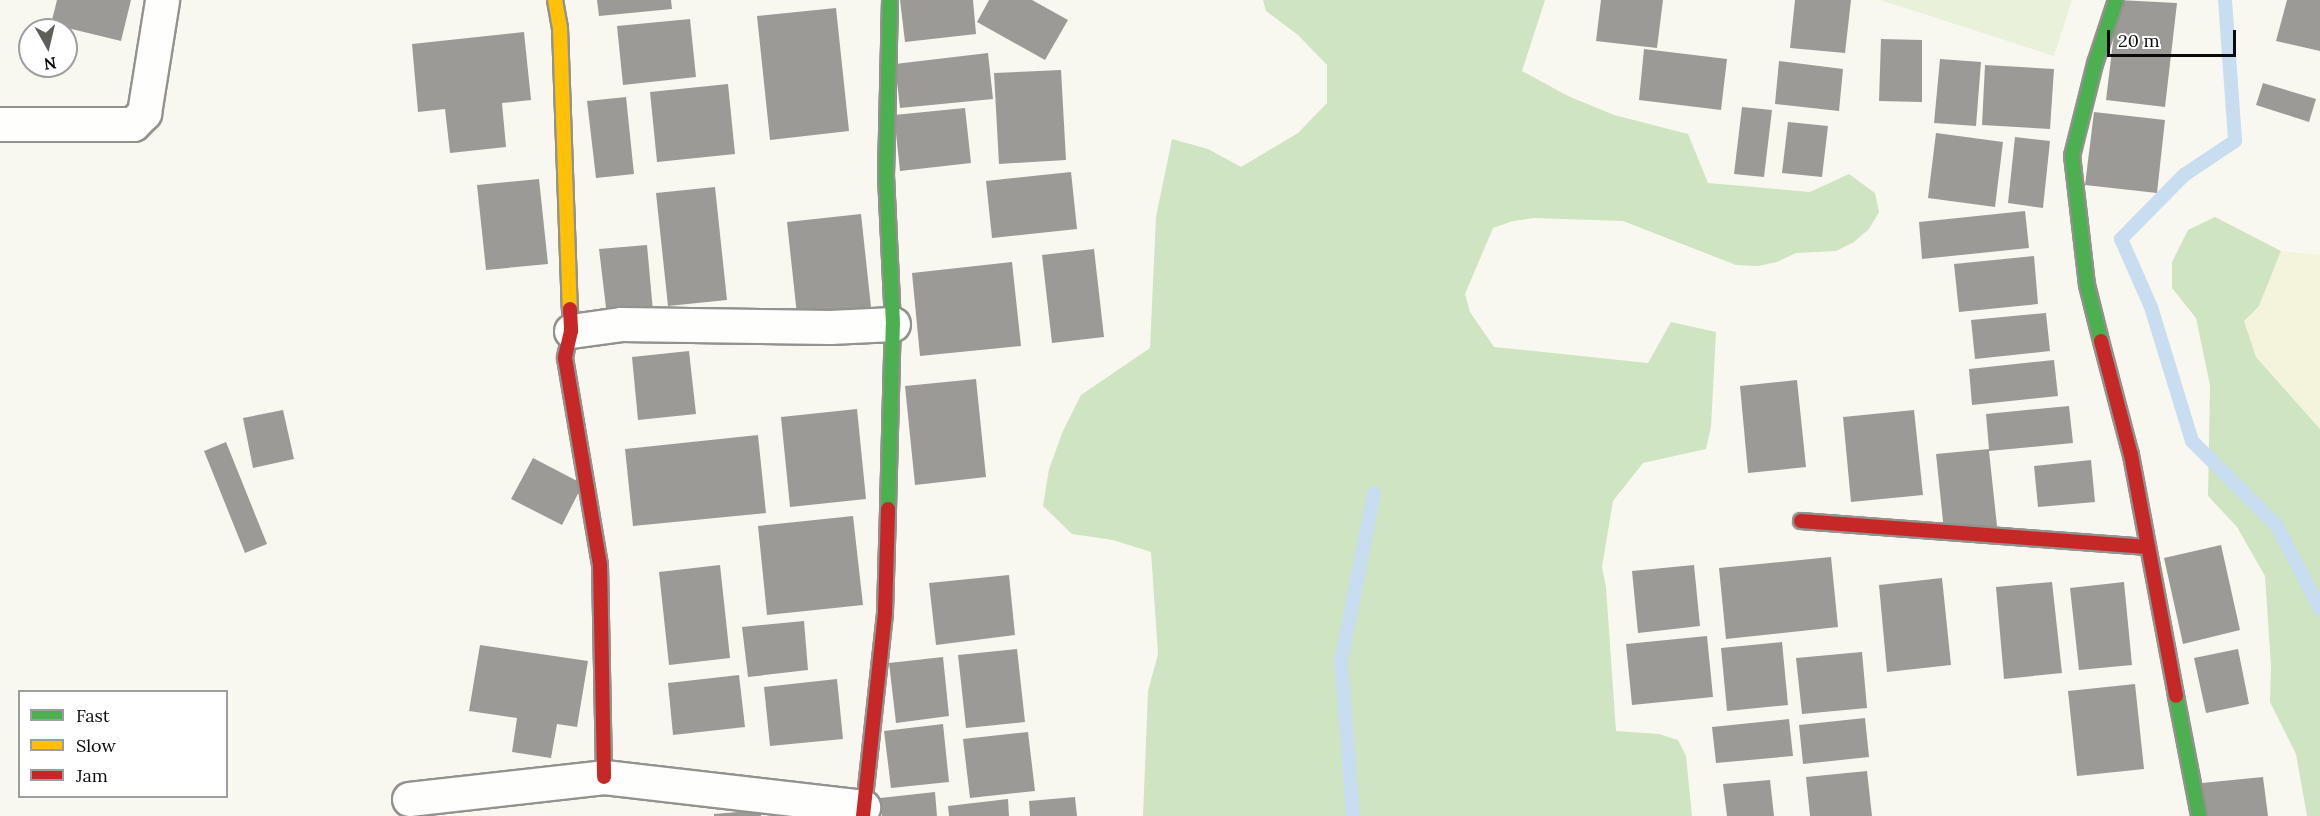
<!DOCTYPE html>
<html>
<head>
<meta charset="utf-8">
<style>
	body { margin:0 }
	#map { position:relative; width:2320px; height:816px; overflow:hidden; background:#f9f8f0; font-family:Lora,serif }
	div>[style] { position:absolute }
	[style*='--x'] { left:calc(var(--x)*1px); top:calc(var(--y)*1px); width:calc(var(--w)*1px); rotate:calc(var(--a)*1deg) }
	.farmland>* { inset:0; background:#f4f4dd }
	.forest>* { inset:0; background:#cfe4c0 }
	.pitch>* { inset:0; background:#e9f1db }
	.stream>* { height:14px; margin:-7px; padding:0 7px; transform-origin:7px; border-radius:7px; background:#c9ddf0 }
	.building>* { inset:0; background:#9c9a96 }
	.roads { filter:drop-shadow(2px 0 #92928e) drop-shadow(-2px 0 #92928e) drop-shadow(0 2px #92928e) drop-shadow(0 -2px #92928e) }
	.street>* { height:33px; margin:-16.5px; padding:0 16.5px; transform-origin:16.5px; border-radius:16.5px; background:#fefefd }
	.fast>* { height:14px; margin:-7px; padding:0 7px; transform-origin:7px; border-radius:7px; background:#4caf50 }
	.slow>* { height:14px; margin:-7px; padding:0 7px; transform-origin:7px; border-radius:7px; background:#ffc107 }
	.jam>* { height:14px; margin:-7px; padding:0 7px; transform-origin:7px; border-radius:7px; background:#c62828 }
	span { translate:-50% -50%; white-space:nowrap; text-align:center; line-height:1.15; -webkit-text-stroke:6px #fff; paint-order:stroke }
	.legend { position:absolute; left:18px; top:690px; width:210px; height:108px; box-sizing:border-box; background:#fff; border:2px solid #9d9d9d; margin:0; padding:8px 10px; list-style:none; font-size:18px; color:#0b0b0b }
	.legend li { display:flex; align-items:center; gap:12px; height:30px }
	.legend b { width:30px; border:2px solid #9d9d9d }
	.north { position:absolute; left:18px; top:18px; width:60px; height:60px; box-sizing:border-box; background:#fff; border:2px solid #9d9d9d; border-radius:50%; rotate:172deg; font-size:16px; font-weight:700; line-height:24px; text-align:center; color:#0b0b0b }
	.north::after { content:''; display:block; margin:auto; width:21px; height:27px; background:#5e5e5b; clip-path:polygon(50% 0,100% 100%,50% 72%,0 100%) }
	.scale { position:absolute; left:2107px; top:30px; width:129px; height:27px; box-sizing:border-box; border:3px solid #0b0b0b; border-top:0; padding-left:8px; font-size:18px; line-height:21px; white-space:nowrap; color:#0b0b0b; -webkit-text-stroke:4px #fff; paint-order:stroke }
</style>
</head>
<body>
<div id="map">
	<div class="farmland">
		<div style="clip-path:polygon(2281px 251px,2320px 255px,2320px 429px,2256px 357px,2243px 321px,2259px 306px)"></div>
	</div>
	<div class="forest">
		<div style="clip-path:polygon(1263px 0,1545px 0,1522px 71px,1568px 96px,1614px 115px,1688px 134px,1708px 183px,1810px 192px,1849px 174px,1875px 193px,1879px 212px,1869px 229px,1854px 242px,1836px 251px,1796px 253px,1777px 262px,1758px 266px,1736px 265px,1623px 221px,1534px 218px,1513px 221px,1493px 228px,1465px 294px,1470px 312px,1494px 347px,1648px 363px,1671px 322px,1716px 332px,1711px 427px,1706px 449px,1643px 463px,1613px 501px,1602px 567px,1606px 587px,1616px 731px,1659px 734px,1678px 740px,1686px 756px,1692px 816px,1143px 816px,1148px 691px,1158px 654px,1151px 552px,1113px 540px,1072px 534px,1043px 506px,1049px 469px,1063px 431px,1081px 395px,1150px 348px,1156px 217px,1172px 139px,1208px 149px,1241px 167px,1298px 133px,1327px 103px,1327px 65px,1298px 35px,1266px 11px)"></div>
		<div style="clip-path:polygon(2215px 217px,2281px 251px,2259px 306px,2244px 321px,2256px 357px,2320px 429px,2320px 816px,2307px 816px,2296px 754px,2270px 702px,2271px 666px,2265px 576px,2237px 527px,2208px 496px,2210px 385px,2196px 318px,2172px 288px,2172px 262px,2188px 230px)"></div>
	</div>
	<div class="pitch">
		<div style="clip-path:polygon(1880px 0,2072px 0,2054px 56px)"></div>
	</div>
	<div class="stream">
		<div style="--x:2225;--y:0;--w:141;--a:85.9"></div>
		<div style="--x:2235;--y:141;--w:61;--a:146.3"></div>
		<div style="--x:2184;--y:175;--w:90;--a:134.5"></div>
		<div style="--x:2121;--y:239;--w:74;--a:66.2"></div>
		<div style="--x:2151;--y:307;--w:140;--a:73"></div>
		<div style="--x:2192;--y:441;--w:120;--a:45"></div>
		<div style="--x:2277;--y:526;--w:93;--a:62.6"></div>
		<div style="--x:1353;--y:816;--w:155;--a:-94.4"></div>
		<div style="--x:1341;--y:661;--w:171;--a:-78.9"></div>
	</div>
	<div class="building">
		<div style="clip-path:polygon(57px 0,131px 0,121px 41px,51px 24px)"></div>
		<div style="clip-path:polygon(597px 0,671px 0,672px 9px,599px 16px)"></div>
		<div style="clip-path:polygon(900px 0,973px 0,976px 34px,905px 42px)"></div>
		<div style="clip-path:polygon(989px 0,1032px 0,1068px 20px,1045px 60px,977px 22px)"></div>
		<div style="clip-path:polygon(1601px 0,1663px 0,1657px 48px,1596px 41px)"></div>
		<div style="clip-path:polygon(1795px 0,1851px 0,1845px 53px,1790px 48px)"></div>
		<div style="clip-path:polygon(2118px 0,2177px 3px,2165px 107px,2106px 100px)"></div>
		<div style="clip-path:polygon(2287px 0,2320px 0,2320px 51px,2276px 41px)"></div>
		<div style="clip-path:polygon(836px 8px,849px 131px,770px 140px,757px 16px)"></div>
		<div style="clip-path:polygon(690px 19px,696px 77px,623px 85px,617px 26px)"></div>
		<div style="clip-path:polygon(524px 32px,531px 100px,502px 103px,506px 147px,450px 153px,445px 109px,418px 112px,412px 44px)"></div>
		<div style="clip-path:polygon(1881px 39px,1922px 40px,1922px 102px,1879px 101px)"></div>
		<div style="clip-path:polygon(1644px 49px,1727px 59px,1721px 110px,1639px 100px)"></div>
		<div style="clip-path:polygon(988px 53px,993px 99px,900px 108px,895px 64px)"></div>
		<div style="clip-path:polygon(1940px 59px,1981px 62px,1976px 126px,1934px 123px)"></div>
		<div style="clip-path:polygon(1779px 61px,1843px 69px,1839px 111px,1775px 104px)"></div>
		<div style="clip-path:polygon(1985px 65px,2054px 69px,2050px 129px,1982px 125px)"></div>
		<div style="clip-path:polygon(1061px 70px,1066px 160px,999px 164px,994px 73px)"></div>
		<div style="clip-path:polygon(2263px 83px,2316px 99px,2309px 122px,2256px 105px)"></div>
		<div style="clip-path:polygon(728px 84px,735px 154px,657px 162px,650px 92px)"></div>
		<div style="clip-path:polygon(626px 97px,634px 174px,596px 178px,587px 101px)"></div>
		<div style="clip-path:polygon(1742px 107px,1772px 110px,1764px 177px,1734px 174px)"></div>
		<div style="clip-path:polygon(965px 108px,971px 163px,900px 171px,894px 115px)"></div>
		<div style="clip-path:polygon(2094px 112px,2165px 120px,2157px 193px,2085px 185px)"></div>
		<div style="clip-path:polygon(1788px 122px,1828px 126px,1822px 177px,1782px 173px)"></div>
		<div style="clip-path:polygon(1936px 133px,2003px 142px,1995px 207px,1928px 198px)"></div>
		<div style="clip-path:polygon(2015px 137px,2050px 141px,2043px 208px,2008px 203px)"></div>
		<div style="clip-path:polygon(1071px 172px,1077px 229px,992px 238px,986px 181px)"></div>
		<div style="clip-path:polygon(539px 179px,548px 264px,486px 270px,477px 185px)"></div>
		<div style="clip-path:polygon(715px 187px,727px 300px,668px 306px,656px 193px)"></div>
		<div style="clip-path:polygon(2025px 211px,2029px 248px,1922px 259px,1919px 222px)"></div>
		<div style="clip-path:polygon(861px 214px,871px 307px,797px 315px,787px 222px)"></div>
		<div style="clip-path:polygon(647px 245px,653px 311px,607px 316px,599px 249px)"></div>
		<div style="clip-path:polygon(1094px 249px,1104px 337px,1052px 343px,1042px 255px)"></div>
		<div style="clip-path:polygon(2034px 256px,2038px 304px,1959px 312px,1954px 264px)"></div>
		<div style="clip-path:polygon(1012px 262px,1021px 346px,920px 356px,912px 273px)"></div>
		<div style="clip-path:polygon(2046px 313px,2050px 351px,1975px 359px,1971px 320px)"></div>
		<div style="clip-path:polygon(689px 351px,696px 414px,638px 420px,632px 357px)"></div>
		<div style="clip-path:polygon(2054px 360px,2058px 396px,1972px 405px,1969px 369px)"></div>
		<div style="clip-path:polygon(976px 379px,986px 477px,915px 485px,905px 386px)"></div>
		<div style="clip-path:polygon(1797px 380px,1806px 467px,1748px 473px,1740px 386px)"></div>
		<div style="clip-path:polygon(2069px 406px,2073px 443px,1989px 451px,1997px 526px,1944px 531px,1936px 454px,1989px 449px,1986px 414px)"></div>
		<div style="clip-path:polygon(857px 409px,866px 499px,790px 507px,781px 417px)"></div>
		<div style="clip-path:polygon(283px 410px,294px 459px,253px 468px,243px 418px)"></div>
		<div style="clip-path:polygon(1914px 410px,1923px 495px,1851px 502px,1843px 417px)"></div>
		<div style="clip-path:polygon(758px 435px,766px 513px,633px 526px,625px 449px)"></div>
		<div style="clip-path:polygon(226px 442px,267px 544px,245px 553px,204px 451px)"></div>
		<div style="clip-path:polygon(533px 458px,583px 484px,562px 525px,511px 499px)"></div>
		<div style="clip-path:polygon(2091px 460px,2095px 502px,2038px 507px,2034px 466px)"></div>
		<div style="clip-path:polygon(853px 516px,863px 605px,767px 615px,758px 526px)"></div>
		<div style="clip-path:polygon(2221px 545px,2240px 630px,2183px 644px,2164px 558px)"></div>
		<div style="clip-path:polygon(1831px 557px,1838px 627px,1726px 639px,1719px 568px)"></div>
		<div style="clip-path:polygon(720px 565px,730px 658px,669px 665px,659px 572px)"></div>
		<div style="clip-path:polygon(1694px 565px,1700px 626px,1638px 633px,1632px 571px)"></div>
		<div style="clip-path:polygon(1009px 575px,1015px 635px,936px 645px,929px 583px)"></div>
		<div style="clip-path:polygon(1942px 578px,1951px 665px,1887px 672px,1879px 585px)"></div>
		<div style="clip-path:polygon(2052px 582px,2062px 673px,2004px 679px,1996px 587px)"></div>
		<div style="clip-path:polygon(2124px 582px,2132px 665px,2079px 670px,2070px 588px)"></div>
		<div style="clip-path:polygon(804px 621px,808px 670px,748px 677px,742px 627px)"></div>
		<div style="clip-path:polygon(1707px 636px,1713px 697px,1632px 705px,1626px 644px)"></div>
		<div style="clip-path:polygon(1782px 642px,1788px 705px,1727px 711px,1721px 648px)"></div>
		<div style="clip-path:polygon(480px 645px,588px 661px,577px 727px,557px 724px,551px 758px,512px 752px,517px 718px,469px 711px)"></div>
		<div style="clip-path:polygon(1017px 649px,1025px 722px,966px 728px,958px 655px)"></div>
		<div style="clip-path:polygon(2238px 649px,2249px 704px,2206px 713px,2194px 658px)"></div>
		<div style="clip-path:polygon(1862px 652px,1867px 708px,1802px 714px,1796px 658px)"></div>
		<div style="clip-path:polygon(943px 657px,949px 716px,896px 723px,889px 663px)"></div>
		<div style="clip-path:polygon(739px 675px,745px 727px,673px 735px,668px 683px)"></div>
		<div style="clip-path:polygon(837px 679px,843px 739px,770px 746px,764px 687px)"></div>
		<div style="clip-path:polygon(2135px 684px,2144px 769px,2077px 776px,2068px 691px)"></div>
		<div style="clip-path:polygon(1865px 718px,1869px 757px,1803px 764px,1799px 725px)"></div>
		<div style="clip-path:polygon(1789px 719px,1793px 756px,1716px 763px,1712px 727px)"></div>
		<div style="clip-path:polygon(943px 724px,949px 782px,891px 788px,884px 731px)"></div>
		<div style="clip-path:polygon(1028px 732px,1035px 791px,970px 798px,963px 739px)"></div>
		<div style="clip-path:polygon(1867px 771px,1872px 816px,1810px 816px,1806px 777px)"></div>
		<div style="clip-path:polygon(2263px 777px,2268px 816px,2206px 816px,2202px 783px)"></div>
		<div style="clip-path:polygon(1770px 780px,1774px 816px,1727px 816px,1723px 784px)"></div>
		<div style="clip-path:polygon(935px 792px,937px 816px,882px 816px,880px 798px)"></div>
		<div style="clip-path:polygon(1075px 797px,1077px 816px,1030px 816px,1029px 801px)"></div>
		<div style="clip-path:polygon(1008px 799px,1009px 816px,949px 816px,948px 806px)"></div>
		<div style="clip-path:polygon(761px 810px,761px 816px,714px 816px,714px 814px)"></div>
	</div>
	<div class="roads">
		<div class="street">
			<div style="--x:0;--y:124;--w:133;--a:0"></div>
			<div style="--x:133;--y:124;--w:16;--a:-45"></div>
			<div style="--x:144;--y:113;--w:114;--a:-80.9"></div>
			<div style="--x:571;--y:331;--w:50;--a:-8"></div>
			<div style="--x:621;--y:324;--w:209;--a:0.8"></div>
			<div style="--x:830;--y:327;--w:63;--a:-2.7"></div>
			<div style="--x:409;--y:799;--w:196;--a:-6.4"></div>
			<div style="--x:604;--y:777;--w:261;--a:6.6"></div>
		</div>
		<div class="fast">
			<div style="--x:2101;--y:341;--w:58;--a:-104"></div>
			<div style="--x:2087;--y:285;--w:130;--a:-96.6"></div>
			<div style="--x:2072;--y:156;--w:95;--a:-76"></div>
			<div style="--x:2095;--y:64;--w:67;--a:-71.8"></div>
			<div style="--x:888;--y:509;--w:185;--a:-88.5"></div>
			<div style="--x:893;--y:324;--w:148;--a:-92.7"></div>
			<div style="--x:886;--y:176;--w:176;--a:-88.7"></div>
			<div style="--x:2176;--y:696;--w:122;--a:79.1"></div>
		</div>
		<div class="slow">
			<div style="--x:555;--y:0;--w:28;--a:80"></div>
			<div style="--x:560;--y:28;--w:281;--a:88"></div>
		</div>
		<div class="jam">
			<div style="--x:570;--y:309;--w:22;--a:87"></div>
			<div style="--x:571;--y:331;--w:28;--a:103"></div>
			<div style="--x:565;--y:358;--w:210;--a:80.4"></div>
			<div style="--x:600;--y:565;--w:212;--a:88.9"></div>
			<div style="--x:2101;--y:341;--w:118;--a:75.3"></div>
			<div style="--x:2131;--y:455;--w:245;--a:79.4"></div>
			<div style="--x:1801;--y:521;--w:347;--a:4.3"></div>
			<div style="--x:863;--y:816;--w:205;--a:-83.8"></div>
			<div style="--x:885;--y:612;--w:103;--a:-88.3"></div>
		</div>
	</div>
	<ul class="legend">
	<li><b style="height:8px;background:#4caf50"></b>Fast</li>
	<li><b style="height:8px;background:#ffc107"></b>Slow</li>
	<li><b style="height:8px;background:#c62828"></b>Jam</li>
	</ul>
	<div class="north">N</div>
	<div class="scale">20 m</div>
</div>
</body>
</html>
